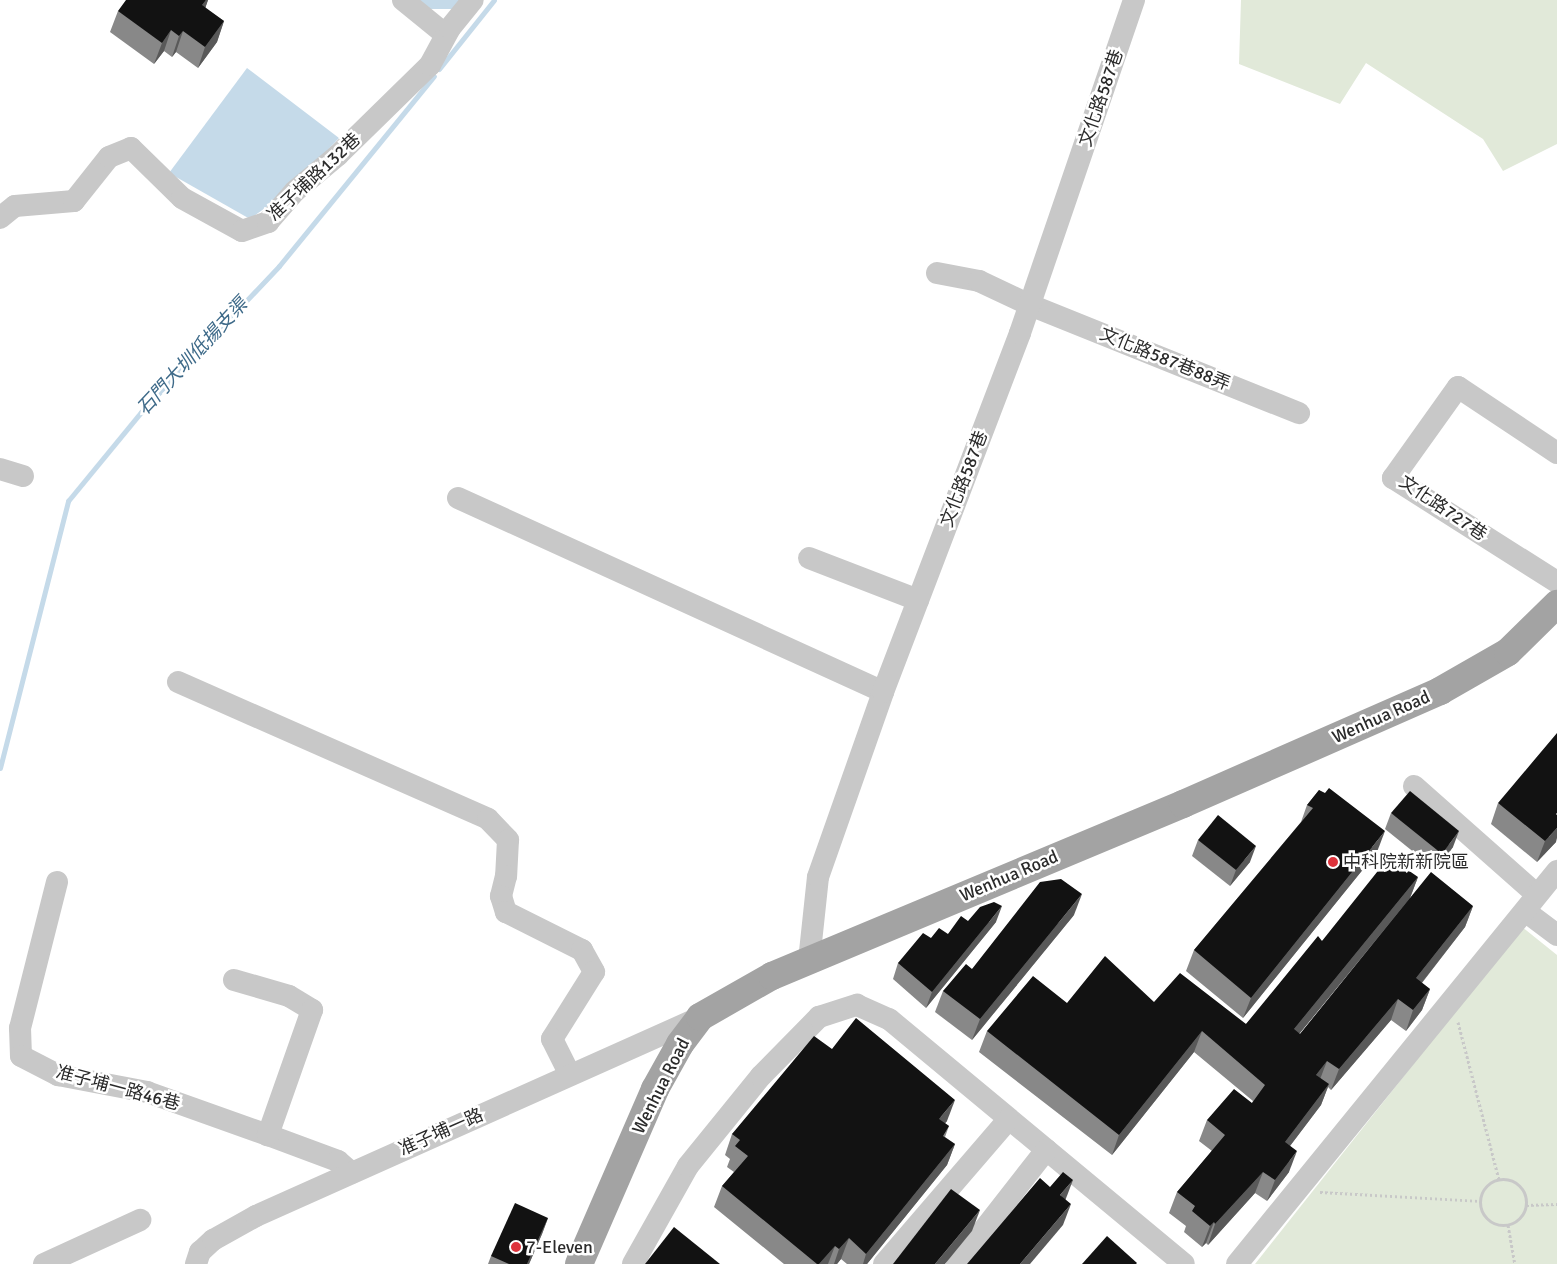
<!DOCTYPE html>
<html>
<head>
<meta charset="utf-8">
<style>
	body { margin:0 }
	#map { position:relative; width:1557px; height:1264px; overflow:hidden; background:#fff; font-family:Signika,"Noto Sans TC",sans-serif }
	div>[style] { position:absolute }
	[style*='--x'] { left:calc(var(--x)*1px); top:calc(var(--y)*1px); width:calc(var(--w)*1px); rotate:calc(var(--a)*1deg) }
	.green>* { inset:0; background:#e1e9d9 }
	.water>* { inset:0; background:#c5dae9 }
	.stream>* { height:5px; margin:-2.5px; padding:0 2.5px; transform-origin:2.5px; border-radius:2.5px; background:#c5dae9 }
	.path>* { height:3px; margin-top:-1.5px; transform-origin:0; background:repeating-linear-gradient(90deg,#c8c8c8 0 2.5px,transparent 0 5px) }
	.path>.ring { margin:-1.5px; padding:0; box-sizing:content-box; background:none; border:3px solid #c8c8c8; border-radius:50% }
	.minor>* { height:22px; margin:-11px; padding:0 11px; transform-origin:11px; border-radius:11px; background:#c8c8c8 }
	.major>* { height:28px; margin:-14px; padding:0 14px; transform-origin:14px; border-radius:14px; background:#a3a3a3 }
	.wall>* { inset:0; background:#888 }
	.shaded-wall>* { inset:0; background:#595959 }
	.building>* { inset:0; background:#121212 }
	.dots>* { width:14px; height:14px; translate:-50% -50%; box-sizing:border-box; border:2px solid #fff; border-radius:50% }
	span { translate:-50% -50%; white-space:nowrap; text-align:center; line-height:1.15; -webkit-text-stroke:5px #fff; paint-order:stroke }
	.street-label { font-size:18px; color:#2b2b2b }
	.poi-label { font-size:18px; color:#2b2b2b }
	.left { translate:0 -50%; text-align:left }
	.water-label { font-size:19px; color:#3e6a89; font-style:italic }
</style>
</head>
<body>
<div id="map">
	<div class="green">
		<div style="clip-path:polygon(1241px 0,1557px 0,1557px 144px,1503px 171px,1483px 139px,1366px 63px,1340px 104px,1239px 64px)"></div>
		<div style="clip-path:polygon(1522px 927px,1557px 955px,1557px 1264px,1255px 1264px)"></div>
	</div>
	<div class="water">
		<div style="clip-path:polygon(417px 0,463px 0,454px 9px,430px 9px)"></div>
		<div style="clip-path:polygon(247px 68px,339px 138px,290px 190px,250px 219px,169px 173px)"></div>
	</div>
	<div class="stream">
		<div style="--x:439;--y:69;--w:88;--a:-51.4"></div>
		<div style="--x:0;--y:768;--w:276;--a:-75.7"></div>
		<div style="--x:68;--y:501;--w:115;--a:-50.6"></div>
		<div style="--x:141;--y:412;--w:201;--a:-46.6"></div>
		<div style="--x:279;--y:266;--w:245;--a:-50.8"></div>
	</div>
	<div class="path">
		<div style="--x:1458;--y:1022;--w:162;--a:75.4"></div>
		<div class="ring" style="left:1480px;top:1179px;width:43px;height:43px"></div>
		<div style="--x:1320;--y:1192;--w:159;--a:3.2"></div>
		<div style="--x:1526;--y:1205;--w:31;--a:-2"></div>
		<div style="--x:1508;--y:1225;--w:40;--a:80"></div>
	</div>
	<div class="minor">
		<div style="--x:403;--y:0;--w:55;--a:39.1"></div>
		<div style="--x:0;--y:218;--w:19;--a:-39"></div>
		<div style="--x:15;--y:206;--w:59;--a:-4.8"></div>
		<div style="--x:74;--y:201;--w:56;--a:-51.5"></div>
		<div style="--x:109;--y:157;--w:24;--a:-22"></div>
		<div style="--x:131;--y:148;--w:71;--a:44.4"></div>
		<div style="--x:182;--y:198;--w:68;--a:28.8"></div>
		<div style="--x:242;--y:231;--w:28;--a:-19"></div>
		<div style="--x:268;--y:222;--w:41;--a:-48.9"></div>
		<div style="--x:295;--y:191;--w:56;--a:-39.9"></div>
		<div style="--x:338;--y:155;--w:129;--a:-44.4"></div>
		<div style="--x:430;--y:65;--w:42;--a:-61.6"></div>
		<div style="--x:450;--y:28;--w:36;--a:-51"></div>
		<div style="--x:937;--y:273;--w:43;--a:10.8"></div>
		<div style="--x:979;--y:281;--w:56;--a:25.2"></div>
		<div style="--x:1030;--y:305;--w:290;--a:21.9"></div>
		<div style="--x:1557;--y:453;--w:119;--a:-146.3"></div>
		<div style="--x:1458;--y:387;--w:112;--a:125.5"></div>
		<div style="--x:1393;--y:478;--w:194;--a:32.4"></div>
		<div style="--x:0;--y:469;--w:24;--a:17"></div>
		<div style="--x:458;--y:498;--w:467;--a:24.5"></div>
		<div style="--x:809;--y:558;--w:117;--a:21.1"></div>
		<div style="--x:178;--y:682;--w:339;--a:23.8"></div>
		<div style="--x:488;--y:819;--w:29;--a:46"></div>
		<div style="--x:508;--y:840;--w:36;--a:93"></div>
		<div style="--x:506;--y:876;--w:21;--a:104"></div>
		<div style="--x:501;--y:896;--w:17;--a:73"></div>
		<div style="--x:506;--y:912;--w:85;--a:26.6"></div>
		<div style="--x:582;--y:950;--w:25;--a:61"></div>
		<div style="--x:594;--y:972;--w:79;--a:122.1"></div>
		<div style="--x:552;--y:1039;--w:40;--a:63.4"></div>
		<div style="--x:1414;--y:786;--w:164;--a:41.5"></div>
		<div style="--x:57;--y:882;--w:151;--a:104.2"></div>
		<div style="--x:20;--y:1028;--w:28;--a:88"></div>
		<div style="--x:21;--y:1056;--w:42;--a:27.2"></div>
		<div style="--x:58;--y:1075;--w:91;--a:10.8"></div>
		<div style="--x:147;--y:1092;--w:128;--a:19.6"></div>
		<div style="--x:268;--y:1135;--w:75;--a:20.4"></div>
		<div style="--x:338;--y:1161;--w:18;--a:41"></div>
		<div style="--x:1525;--y:911;--w:40;--a:37"></div>
		<div style="--x:809;--y:961;--w:84;--a:-83.9"></div>
		<div style="--x:818;--y:877;--w:196;--a:-70.6"></div>
		<div style="--x:883;--y:692;--w:384;--a:-69.1"></div>
		<div style="--x:1020;--y:333;--w:352;--a:-71.1"></div>
		<div style="--x:234;--y:980;--w:57;--a:16.2"></div>
		<div style="--x:289;--y:996;--w:27;--a:31"></div>
		<div style="--x:312;--y:1010;--w:133;--a:109.4"></div>
		<div style="--x:44;--y:1264;--w:106;--a:-24.6"></div>
		<div style="--x:196;--y:1264;--w:13;--a:-72"></div>
		<div style="--x:200;--y:1252;--w:18;--a:-43"></div>
		<div style="--x:213;--y:1240;--w:49;--a:-29.2"></div>
		<div style="--x:256;--y:1216;--w:487;--a:-24.1"></div>
		<div style="--x:633;--y:1264;--w:112;--a:-60.7"></div>
		<div style="--x:688;--y:1166;--w:116;--a:-51"></div>
		<div style="--x:761;--y:1076;--w:83;--a:-45.5"></div>
		<div style="--x:819;--y:1017;--w:40;--a:-18"></div>
		<div style="--x:857;--y:1005;--w:35;--a:24"></div>
		<div style="--x:889;--y:1019;--w:383;--a:39.7"></div>
		<div style="--x:884;--y:1264;--w:190;--a:-49.3"></div>
		<div style="--x:957;--y:1264;--w:145;--a:-52"></div>
		<div style="--x:1237;--y:1264;--w:507;--a:-50.85"></div>
	</div>
	<div class="major">
		<div style="--x:579;--y:1264;--w:191;--a:-66.5"></div>
		<div style="--x:655;--y:1089;--w:51;--a:-60.9"></div>
		<div style="--x:680;--y:1044;--w:34;--a:-53"></div>
		<div style="--x:700;--y:1017;--w:83;--a:-29.7"></div>
		<div style="--x:772;--y:976;--w:446;--a:-22.7"></div>
		<div style="--x:1183;--y:804;--w:281;--a:-23.7"></div>
		<div style="--x:1440;--y:691;--w:78;--a:-29.8"></div>
		<div style="--x:1508;--y:652;--w:69;--a:-44.4"></div>
	</div>
	<div class="wall">
		<div style="clip-path:polygon(208px 0,205px 8px,224px 21px,217px 42px,198px 68px,176px 52px,172px 57px,164px 51px,154px 64px,110px 32px,118px 11px)"></div>
		<div style="clip-path:polygon(1319px 790px,1377px 852px,1243px 1018px,1186px 971px,1194px 950px,1301px 822px,1307px 805px)"></div>
		<div style="clip-path:polygon(1498px 803px,1556px 842px,1537px 862px,1491px 824px)"></div>
		<div style="clip-path:polygon(1391px 813px,1453px 847px,1436px 870px,1385px 829px)"></div>
		<div style="clip-path:polygon(1198px 840px,1250px 862px,1230px 886px,1192px 856px)"></div>
		<div style="clip-path:polygon(evenodd,1418px 877px,1410px 898px,1473px 906px,1465px 927px,1422px 983px,1430px 989px,1422px 1010px,1406px 1031px,1391px 1020px,1331px 1090px,1328px 1087px,1321px 1105px,1290px 1146px,1289px 1172px,1267px 1201px,1255px 1193px,1208px 1245px,1206px 1243px,1202px 1247px,1184px 1232px,1186px 1226px,1169px 1213px,1177px 1192px,1212px 1151px,1199px 1141px,1207px 1120px,1252px 1103px,1253px 1101px,1194px 1052px,1112px 1155px,979px 1052px,987px 1031px,1067px 1003px,1154px 1002px,1246px 1024px,1322px 941px,1418px 877px,1381px 934px,1300px 1034px,1299px 1034px,1381px 934px)"></div>
		<div style="clip-path:polygon(1074px 915px,972px 1040px,935px 1012px,943px 991px,972px 969px)"></div>
		<div style="clip-path:polygon(968px 921px,996px 922px,926px 1008px,893px 979px,898px 963px,931px 938px,948px 934px)"></div>
		<div style="clip-path:polygon(832px 1049px,947px 1121px,945px 1123px,949px 1126px,945px 1137px,955px 1144px,947px 1165px,867px 1264px,847px 1264px,841px 1259px,837px 1264px,784px 1264px,714px 1207px,722px 1186px,734px 1172px,727px 1167px,730px 1159px,725px 1155px,732px 1134px)"></div>
		<div style="clip-path:polygon(548px 1218px,542px 1234px,529px 1264px,488px 1264px,491px 1256px)"></div>
	</div>
	<div class="shaded-wall">
		<div style="clip-path:polygon(206px 0,208px 0,203px 15px,202px 5px)"></div>
		<div style="clip-path:polygon(224px 21px,217px 42px,198px 68px,205px 47px)"></div>
		<div style="clip-path:polygon(171px 30px,164px 51px,154px 64px,162px 43px)"></div>
		<div style="clip-path:polygon(183px 31px,176px 52px,172px 57px,179px 36px)"></div>
		<div style="clip-path:polygon(1557px 828px,1557px 838px,1556px 842px,1537px 862px,1545px 841px)"></div>
		<div style="clip-path:polygon(1385px 831px,1377px 852px,1243px 1018px,1251px 998px)"></div>
		<div style="clip-path:polygon(1459px 831px,1453px 847px,1436px 870px,1442px 854px)"></div>
		<div style="clip-path:polygon(1256px 846px,1250px 862px,1230px 886px,1236px 870px)"></div>
		<div style="clip-path:polygon(1418px 877px,1410px 898px,1286px 1050px,1294px 1029px)"></div>
		<div style="clip-path:polygon(1082px 894px,1074px 915px,972px 1040px,980px 1019px)"></div>
		<div style="clip-path:polygon(1002px 906px,996px 922px,926px 1008px,932px 992px)"></div>
		<div style="clip-path:polygon(1473px 906px,1465px 927px,1409px 999px,1416px 978px)"></div>
		<div style="clip-path:polygon(1430px 989px,1422px 1010px,1406px 1031px,1413px 1010px)"></div>
		<div style="clip-path:polygon(1398px 999px,1391px 1020px,1331px 1090px,1339px 1069px)"></div>
		<div style="clip-path:polygon(1202px 1031px,1194px 1052px,1112px 1155px,1119px 1135px)"></div>
		<div style="clip-path:polygon(1327px 1061px,1319px 1082px,1316px 1075px)"></div>
		<div style="clip-path:polygon(1329px 1084px,1321px 1105px,1277px 1163px,1285px 1142px)"></div>
		<div style="clip-path:polygon(955px 1100px,947px 1121px,931px 1140px,939px 1119px)"></div>
		<div style="clip-path:polygon(955px 1144px,947px 1165px,867px 1264px,863px 1264px,866px 1254px)"></div>
		<div style="clip-path:polygon(1297px 1151px,1289px 1172px,1267px 1201px,1275px 1180px)"></div>
		<div style="clip-path:polygon(1263px 1172px,1255px 1193px,1208px 1245px,1215px 1224px)"></div>
		<div style="clip-path:polygon(1073px 1180px,1065px 1201px,1060px 1195px)"></div>
		<div style="clip-path:polygon(1071px 1204px,1063px 1225px,1030px 1264px,1020px 1264px)"></div>
		<div style="clip-path:polygon(980px 1210px,972px 1231px,945px 1264px,935px 1264px)"></div>
		<div style="clip-path:polygon(548px 1218px,542px 1234px,529px 1264px,527px 1264px)"></div>
		<div style="clip-path:polygon(1214px 1222px,1206px 1243px,1202px 1247px,1210px 1226px)"></div>
		<div style="clip-path:polygon(849px 1238px,841px 1259px,837px 1264px,834px 1264px,839px 1249px)"></div>
		<div style="clip-path:polygon(835px 1246px,828px 1264px,819px 1264px)"></div>
	</div>
	<div class="building">
		<div style="clip-path:polygon(126px 0,206px 0,202px 5px,224px 21px,205px 47px,183px 31px,179px 36px,171px 30px,162px 43px,118px 11px)"></div>
		<div style="clip-path:polygon(1557px 733px,1557px 813px,1556px 814px,1557px 815px,1557px 828px,1545px 841px,1498px 803px)"></div>
		<div style="clip-path:polygon(1329px 788px,1385px 831px,1251px 998px,1194px 950px,1313px 808px,1307px 805px,1319px 790px,1325px 793px)"></div>
		<div style="clip-path:polygon(1410px 791px,1459px 831px,1442px 854px,1391px 813px)"></div>
		<div style="clip-path:polygon(1218px 815px,1256px 846px,1236px 870px,1198px 840px)"></div>
		<div style="clip-path:polygon(1389px 857px,1418px 877px,1294px 1029px,1300px 1034px,1431px 872px,1473px 906px,1416px 978px,1430px 989px,1413px 1010px,1398px 999px,1339px 1069px,1327px 1061px,1316px 1075px,1329px 1084px,1285px 1142px,1297px 1151px,1275px 1180px,1263px 1172px,1215px 1224px,1214px 1222px,1210px 1226px,1192px 1211px,1195px 1206px,1177px 1192px,1225px 1135px,1207px 1120px,1234px 1089px,1252px 1103px,1265px 1085px,1202px 1031px,1119px 1135px,987px 1031px,1033px 976px,1067px 1003px,1105px 956px,1154px 1002px,1180px 973px,1246px 1024px,1318px 936px,1322px 941px)"></div>
		<div style="clip-path:polygon(1061px 879px,1082px 894px,980px 1019px,943px 991px,966px 964px,972px 969px,1040px 882px)"></div>
		<div style="clip-path:polygon(994px 902px,1002px 906px,932px 992px,898px 963px,923px 933px,931px 938px,939px 928px,948px 934px,961px 916px,968px 921px,980px 907px)"></div>
		<div style="clip-path:polygon(856px 1018px,955px 1100px,939px 1119px,949px 1126px,943px 1136px,955px 1144px,866px 1254px,849px 1238px,839px 1249px,835px 1246px,819px 1264px,817px 1264px,722px 1186px,748px 1156px,735px 1146px,740px 1140px,732px 1134px,814px 1036px,832px 1049px)"></div>
		<div style="clip-path:polygon(1063px 1172px,1073px 1180px,1060px 1195px,1071px 1204px,1020px 1264px,967px 1264px,1040px 1178px,1050px 1187px)"></div>
		<div style="clip-path:polygon(951px 1189px,980px 1210px,935px 1264px,893px 1264px)"></div>
		<div style="clip-path:polygon(515px 1203px,548px 1218px,527px 1264px,509px 1264px,491px 1256px)"></div>
		<div style="clip-path:polygon(674px 1227px,720px 1264px,645px 1264px)"></div>
		<div style="clip-path:polygon(1107px 1236px,1137px 1263px,1136px 1264px,1082px 1264px)"></div>
	</div>
	<div class="dots">
		<div style="left:1333px;top:862px;background:#dd333c"></div>
		<div style="left:516px;top:1247px;background:#dd333c"></div>
	</div>
	<div class="street-label">
		<span style="left:1101px;top:98px;rotate:-71deg">文化路587巷</span>
		<span style="left:314px;top:177px;rotate:-43deg">准子埔路132巷</span>
		<span style="left:1165px;top:359px;rotate:22deg">文化路587巷88弄</span>
		<span style="left:964px;top:479px;rotate:-69deg">文化路587巷</span>
		<span style="left:1443px;top:508px;rotate:34deg">文化路727巷</span>
		<span style="left:1381px;top:717px;rotate:-24deg">Wenhua Road</span>
		<span style="left:1009px;top:876px;rotate:-23deg">Wenhua Road</span>
		<span style="left:661px;top:1086px;rotate:-63deg">Wenhua Road</span>
		<span style="left:118px;top:1088px;rotate:15deg">准子埔一路46巷</span>
		<span style="left:441px;top:1132px;rotate:-24deg">准子埔一路</span>
	</div>
	<div class="poi-label">
		<span class="left" style="left:1343px;top:862px">中科院新新院區</span>
		<span class="left" style="left:526px;top:1247px">7-Eleven</span>
	</div>
	<div class="water-label">
		<span style="left:193px;top:357px;rotate:-47deg">石門大圳低揚支渠</span>
	</div>
</div>
</body>
</html>
